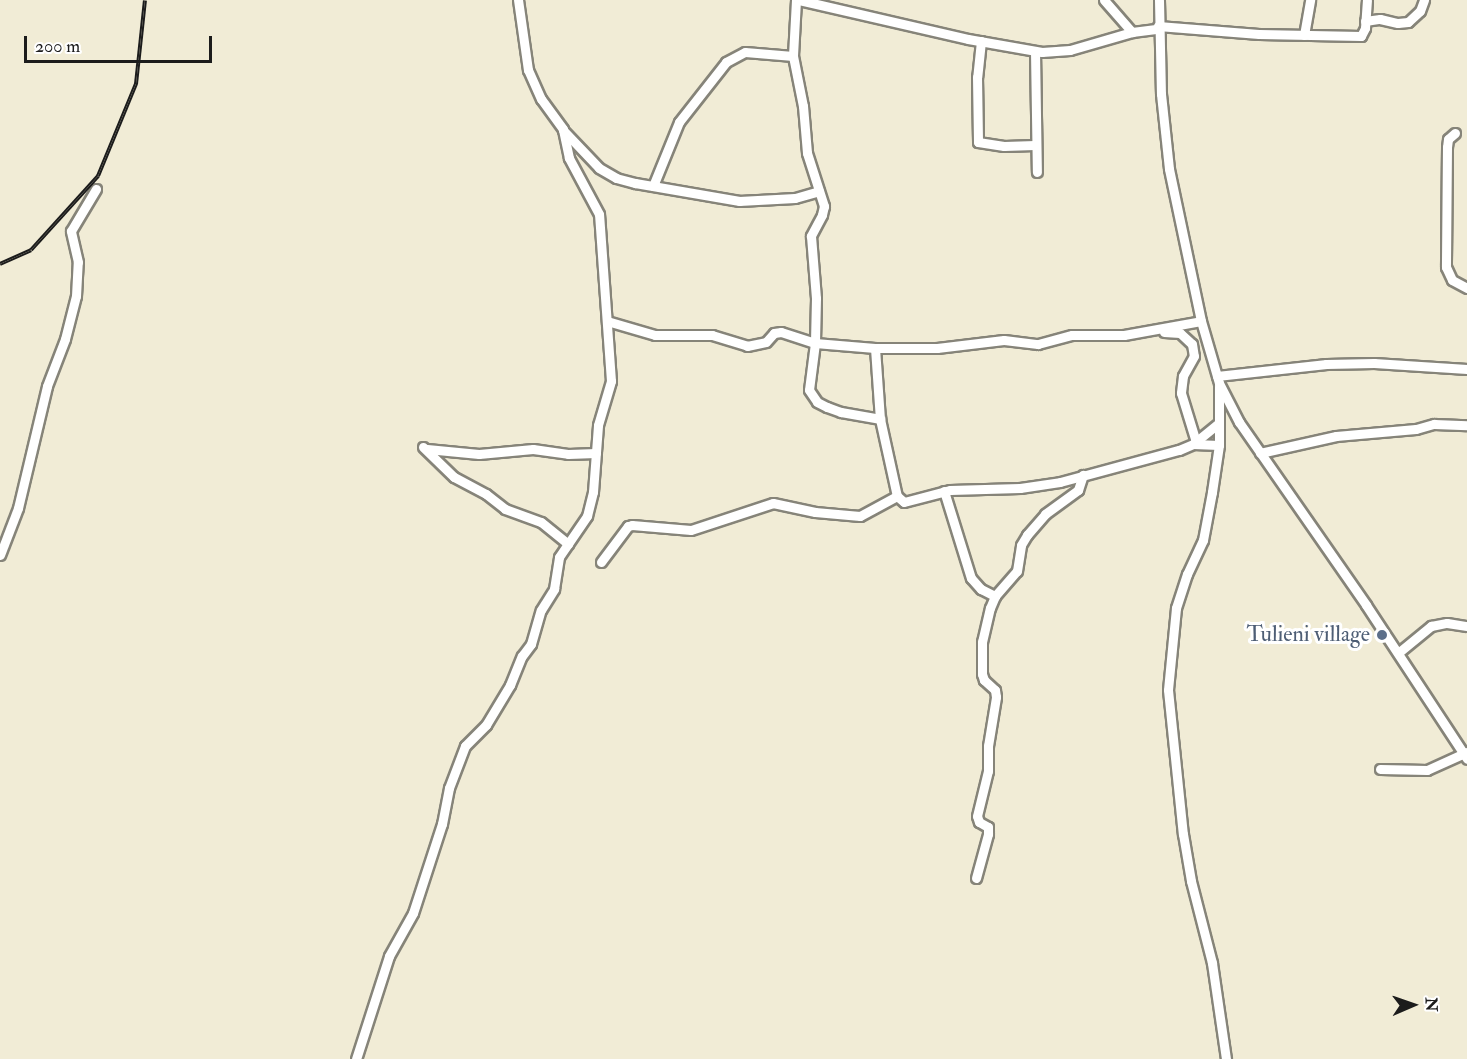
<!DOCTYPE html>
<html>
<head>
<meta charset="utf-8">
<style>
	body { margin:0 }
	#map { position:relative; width:1467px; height:1059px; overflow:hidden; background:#f1ecd6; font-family:"IM FELL Double Pica",serif }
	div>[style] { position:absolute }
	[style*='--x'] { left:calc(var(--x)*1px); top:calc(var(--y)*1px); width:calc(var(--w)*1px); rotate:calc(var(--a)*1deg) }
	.roads { filter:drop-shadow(2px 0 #868479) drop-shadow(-2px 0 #868479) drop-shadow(0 2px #868479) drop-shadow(0 -2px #868479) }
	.minor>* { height:9px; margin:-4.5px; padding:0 4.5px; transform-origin:4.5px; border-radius:4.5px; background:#fff }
	.rail>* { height:4px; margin-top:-2px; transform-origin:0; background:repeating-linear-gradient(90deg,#fff 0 4.5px,#1c1c1c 0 9px); box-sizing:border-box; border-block:2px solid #1c1c1c }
	.dots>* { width:16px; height:16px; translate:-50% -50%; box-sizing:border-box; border:3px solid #fff; border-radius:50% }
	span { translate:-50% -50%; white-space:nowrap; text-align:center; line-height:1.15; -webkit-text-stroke:6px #fff; paint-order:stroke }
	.service-label { font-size:22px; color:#4e5e75 }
	.right { translate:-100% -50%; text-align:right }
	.north { position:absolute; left:1383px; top:975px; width:60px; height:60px; -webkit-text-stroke:4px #fff; paint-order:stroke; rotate:88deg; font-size:16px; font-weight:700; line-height:24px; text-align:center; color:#1c1c1c }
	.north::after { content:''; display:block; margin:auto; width:21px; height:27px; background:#1c1c1c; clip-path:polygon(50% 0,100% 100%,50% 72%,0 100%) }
	.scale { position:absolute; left:24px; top:36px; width:188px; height:27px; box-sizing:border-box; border:3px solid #1c1c1c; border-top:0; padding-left:8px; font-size:18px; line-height:21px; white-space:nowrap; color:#1c1c1c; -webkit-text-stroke:4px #fff; paint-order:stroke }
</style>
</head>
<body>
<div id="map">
	<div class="roads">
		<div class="minor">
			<div style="--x:796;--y:0;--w:56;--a:93.1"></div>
			<div style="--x:793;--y:56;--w:51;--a:78.7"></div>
			<div style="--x:803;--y:106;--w:47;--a:85.1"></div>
			<div style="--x:807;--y:153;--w:56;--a:72.2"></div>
			<div style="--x:824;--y:206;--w:9;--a:103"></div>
			<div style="--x:822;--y:215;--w:24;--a:118"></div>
			<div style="--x:811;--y:236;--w:62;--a:85.4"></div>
			<div style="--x:816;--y:298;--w:45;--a:91.3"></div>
			<div style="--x:815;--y:343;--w:47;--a:97.3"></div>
			<div style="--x:809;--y:390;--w:14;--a:56"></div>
			<div style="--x:817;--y:402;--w:11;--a:27"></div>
			<div style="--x:827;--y:407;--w:15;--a:20"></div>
			<div style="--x:841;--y:412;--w:40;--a:10"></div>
			<div style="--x:799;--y:0;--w:173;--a:13"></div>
			<div style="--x:968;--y:39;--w:75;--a:10"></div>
			<div style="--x:1042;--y:52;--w:28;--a:-4"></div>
			<div style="--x:1070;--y:50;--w:65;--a:-16.2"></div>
			<div style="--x:1132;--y:32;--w:26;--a:-7"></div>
			<div style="--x:1104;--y:0;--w:43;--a:48.8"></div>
			<div style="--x:1159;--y:0;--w:94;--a:88.8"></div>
			<div style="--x:1161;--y:94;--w:75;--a:83.9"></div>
			<div style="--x:1169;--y:169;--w:155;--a:78.1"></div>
			<div style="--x:1201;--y:321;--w:65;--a:73.8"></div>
			<div style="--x:1219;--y:383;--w:44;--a:62.9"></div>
			<div style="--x:1239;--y:422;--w:223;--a:55.2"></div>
			<div style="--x:1366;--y:605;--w:184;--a:56.7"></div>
			<div style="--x:1365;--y:21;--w:15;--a:-8"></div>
			<div style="--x:1380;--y:19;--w:18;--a:13"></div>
			<div style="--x:1398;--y:23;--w:10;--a:-6"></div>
			<div style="--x:1408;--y:22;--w:16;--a:-43"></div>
			<div style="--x:1420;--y:11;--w:12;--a:-70"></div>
			<div style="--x:1158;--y:26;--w:101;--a:4.5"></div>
			<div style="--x:1259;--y:34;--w:102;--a:1.1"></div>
			<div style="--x:1361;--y:36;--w:9;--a:-63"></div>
			<div style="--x:1365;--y:28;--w:28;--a:-86"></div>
			<div style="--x:1304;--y:35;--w:36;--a:-80"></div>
			<div style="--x:981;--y:41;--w:36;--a:96"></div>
			<div style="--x:977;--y:77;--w:65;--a:89.1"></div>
			<div style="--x:978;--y:142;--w:26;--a:9"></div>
			<div style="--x:1004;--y:146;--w:31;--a:-2"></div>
			<div style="--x:1035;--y:51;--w:121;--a:89.1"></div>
			<div style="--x:563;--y:130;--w:52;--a:46.5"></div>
			<div style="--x:599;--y:168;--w:20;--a:30"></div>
			<div style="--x:616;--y:178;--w:20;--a:15"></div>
			<div style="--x:635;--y:183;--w:106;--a:9.8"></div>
			<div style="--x:739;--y:201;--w:56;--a:-3.1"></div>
			<div style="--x:795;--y:198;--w:25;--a:-16"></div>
			<div style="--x:1455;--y:133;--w:9;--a:139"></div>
			<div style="--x:1448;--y:139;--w:8;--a:97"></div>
			<div style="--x:1447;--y:147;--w:120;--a:90.5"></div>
			<div style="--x:1446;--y:267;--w:14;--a:65"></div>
			<div style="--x:1452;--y:280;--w:17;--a:28"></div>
			<div style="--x:653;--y:186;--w:69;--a:-67.9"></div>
			<div style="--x:679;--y:122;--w:76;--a:-51.9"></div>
			<div style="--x:726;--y:62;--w:21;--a:-28"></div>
			<div style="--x:745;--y:52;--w:48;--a:4.8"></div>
			<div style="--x:607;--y:321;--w:50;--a:16.3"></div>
			<div style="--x:655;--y:335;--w:57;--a:0"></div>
			<div style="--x:712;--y:335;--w:37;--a:17"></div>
			<div style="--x:747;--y:346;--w:19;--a:-12"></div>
			<div style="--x:766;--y:342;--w:12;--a:-48"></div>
			<div style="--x:774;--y:333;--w:7;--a:-8"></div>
			<div style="--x:781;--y:332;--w:36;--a:18"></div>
			<div style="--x:815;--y:343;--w:60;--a:4.8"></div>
			<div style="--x:875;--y:348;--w:62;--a:0"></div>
			<div style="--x:937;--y:348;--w:67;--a:-6.8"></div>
			<div style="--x:1004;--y:340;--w:34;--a:7"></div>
			<div style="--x:1038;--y:344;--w:35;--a:-15"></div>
			<div style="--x:1072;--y:335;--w:52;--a:0"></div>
			<div style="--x:1124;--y:335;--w:78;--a:-10.3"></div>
			<div style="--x:1164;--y:332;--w:16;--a:4"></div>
			<div style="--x:1180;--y:333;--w:16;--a:43"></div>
			<div style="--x:1192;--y:344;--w:12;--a:81"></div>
			<div style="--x:1194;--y:356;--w:23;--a:119"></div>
			<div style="--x:1183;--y:376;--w:17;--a:97"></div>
			<div style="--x:1181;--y:393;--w:51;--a:73"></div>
			<div style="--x:875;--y:348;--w:71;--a:86"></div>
			<div style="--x:880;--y:419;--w:79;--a:77.6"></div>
			<div style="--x:897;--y:496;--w:9;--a:41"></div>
			<div style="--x:904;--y:502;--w:48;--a:-14.6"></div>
			<div style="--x:950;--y:490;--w:70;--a:-1.6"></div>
			<div style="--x:1020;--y:488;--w:40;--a:-8.5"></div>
			<div style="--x:1060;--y:482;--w:123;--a:-15.1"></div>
			<div style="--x:1179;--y:450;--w:15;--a:-23"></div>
			<div style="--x:1193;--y:444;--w:32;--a:-39"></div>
			<div style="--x:1217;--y:376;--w:110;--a:-6.3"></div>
			<div style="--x:1326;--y:364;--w:48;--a:-1.2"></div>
			<div style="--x:1374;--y:363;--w:93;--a:3.7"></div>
			<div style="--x:1219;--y:386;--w:59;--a:90"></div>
			<div style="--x:1219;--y:445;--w:48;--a:98.5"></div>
			<div style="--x:1212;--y:492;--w:49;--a:100.6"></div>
			<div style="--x:1203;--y:540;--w:38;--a:115"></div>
			<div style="--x:1187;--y:574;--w:36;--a:108"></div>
			<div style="--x:1176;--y:608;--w:82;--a:95.6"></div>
			<div style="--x:1168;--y:690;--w:145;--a:84.1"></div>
			<div style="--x:1183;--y:834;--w:48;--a:80.3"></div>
			<div style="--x:1191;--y:881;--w:85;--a:75.6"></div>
			<div style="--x:1212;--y:963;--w:97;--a:81.7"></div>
			<div style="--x:1193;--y:444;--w:26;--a:2"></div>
			<div style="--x:423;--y:447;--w:43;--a:44.1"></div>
			<div style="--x:454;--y:477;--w:36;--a:28"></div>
			<div style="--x:486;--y:494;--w:24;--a:38"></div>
			<div style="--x:505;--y:509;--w:38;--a:20"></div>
			<div style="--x:541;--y:522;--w:35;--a:39"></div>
			<div style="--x:427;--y:449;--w:52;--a:5.5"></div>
			<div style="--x:479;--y:454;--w:54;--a:-5.3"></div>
			<div style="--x:533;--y:449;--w:35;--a:8"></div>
			<div style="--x:568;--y:454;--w:28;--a:-2"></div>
			<div style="--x:1260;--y:453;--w:78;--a:-12.6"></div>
			<div style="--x:1336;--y:436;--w:80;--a:-5"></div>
			<div style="--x:1416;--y:429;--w:19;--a:-16"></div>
			<div style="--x:1434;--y:424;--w:33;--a:2"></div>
			<div style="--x:944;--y:491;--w:91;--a:72.8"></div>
			<div style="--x:971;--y:578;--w:15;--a:48"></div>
			<div style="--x:981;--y:589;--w:16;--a:27"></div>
			<div style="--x:0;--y:555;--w:50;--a:-69"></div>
			<div style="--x:18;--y:508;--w:125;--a:-76.6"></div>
			<div style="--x:47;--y:386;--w:50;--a:-69"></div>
			<div style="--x:65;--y:339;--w:44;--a:-75.7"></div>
			<div style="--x:76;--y:296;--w:34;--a:-87"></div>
			<div style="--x:78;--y:262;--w:32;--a:-103"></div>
			<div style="--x:71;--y:231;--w:49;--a:-59.2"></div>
			<div style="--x:601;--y:562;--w:45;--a:-53.1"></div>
			<div style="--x:628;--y:526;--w:4;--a:-14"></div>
			<div style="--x:632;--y:525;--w:59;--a:4.8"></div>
			<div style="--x:691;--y:530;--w:86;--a:-18.2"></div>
			<div style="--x:773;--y:503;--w:43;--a:12.1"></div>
			<div style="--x:815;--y:512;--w:45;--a:5.1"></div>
			<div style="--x:860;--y:516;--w:42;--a:-28.4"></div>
			<div style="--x:1398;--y:653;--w:43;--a:-39.3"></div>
			<div style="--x:1431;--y:626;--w:16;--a:-11"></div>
			<div style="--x:1447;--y:623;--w:20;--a:9"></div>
			<div style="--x:1380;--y:769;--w:47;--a:1.2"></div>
			<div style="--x:1427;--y:770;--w:44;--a:-24.2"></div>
			<div style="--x:976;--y:878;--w:46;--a:-74.7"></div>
			<div style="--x:988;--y:834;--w:7;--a:-90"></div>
			<div style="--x:988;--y:827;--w:10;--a:-151"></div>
			<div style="--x:979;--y:822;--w:6;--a:-108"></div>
			<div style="--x:977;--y:816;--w:46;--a:-76.3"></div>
			<div style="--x:988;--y:771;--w:25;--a:-90"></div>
			<div style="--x:988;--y:746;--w:50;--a:-80.7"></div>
			<div style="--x:996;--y:697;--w:7;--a:-98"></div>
			<div style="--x:995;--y:690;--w:15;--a:-138"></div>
			<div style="--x:984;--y:680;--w:6;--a:-108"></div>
			<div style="--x:982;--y:674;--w:32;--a:-90"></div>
			<div style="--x:982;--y:642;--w:35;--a:-77"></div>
			<div style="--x:990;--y:608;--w:13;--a:-67"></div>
			<div style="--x:995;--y:596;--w:33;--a:-49"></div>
			<div style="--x:1017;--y:571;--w:26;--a:-81"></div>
			<div style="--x:1021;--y:545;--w:12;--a:-59"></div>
			<div style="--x:1027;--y:535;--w:28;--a:-49"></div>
			<div style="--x:1045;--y:514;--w:41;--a:-36"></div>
			<div style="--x:1078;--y:490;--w:16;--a:-72"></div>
			<div style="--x:356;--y:1059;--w:108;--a:-72.2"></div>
			<div style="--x:389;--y:956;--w:49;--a:-60.8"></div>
			<div style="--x:413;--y:913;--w:94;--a:-72"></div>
			<div style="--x:442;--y:824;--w:37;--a:-79"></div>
			<div style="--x:449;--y:788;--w:45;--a:-69.1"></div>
			<div style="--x:465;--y:746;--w:30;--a:-45"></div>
			<div style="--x:486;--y:725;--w:47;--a:-59"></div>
			<div style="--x:510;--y:685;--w:31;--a:-68"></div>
			<div style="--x:522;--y:656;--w:15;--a:-53"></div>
			<div style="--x:531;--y:644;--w:35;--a:-74"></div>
			<div style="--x:541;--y:610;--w:25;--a:-58"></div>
			<div style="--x:554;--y:589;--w:32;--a:-81"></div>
			<div style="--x:559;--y:557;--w:50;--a:-55.7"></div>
			<div style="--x:587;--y:516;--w:25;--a:-76"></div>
			<div style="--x:593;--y:492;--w:67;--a:-85.7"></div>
			<div style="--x:598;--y:425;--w:46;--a:-73.5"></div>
			<div style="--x:611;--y:381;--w:167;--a:-94.1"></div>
			<div style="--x:599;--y:214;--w:64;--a:-118.2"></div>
			<div style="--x:569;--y:158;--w:30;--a:-102"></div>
			<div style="--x:563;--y:129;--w:37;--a:-126"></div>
			<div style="--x:541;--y:99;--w:32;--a:-114"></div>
			<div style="--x:528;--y:70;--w:71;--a:-98.1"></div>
		</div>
	</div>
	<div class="rail">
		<div style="--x:0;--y:264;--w:34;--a:-24"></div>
		<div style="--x:31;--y:250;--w:100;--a:-47.8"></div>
		<div style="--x:98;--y:176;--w:100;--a:-67.6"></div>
		<div style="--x:136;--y:84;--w:84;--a:-83.9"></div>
	</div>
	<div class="dots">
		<div style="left:1382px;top:635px;background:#5c6f8a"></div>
	</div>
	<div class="service-label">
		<span class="right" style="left:1370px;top:635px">Tulieni village</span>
	</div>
	<div class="north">N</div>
	<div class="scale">200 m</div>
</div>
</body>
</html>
